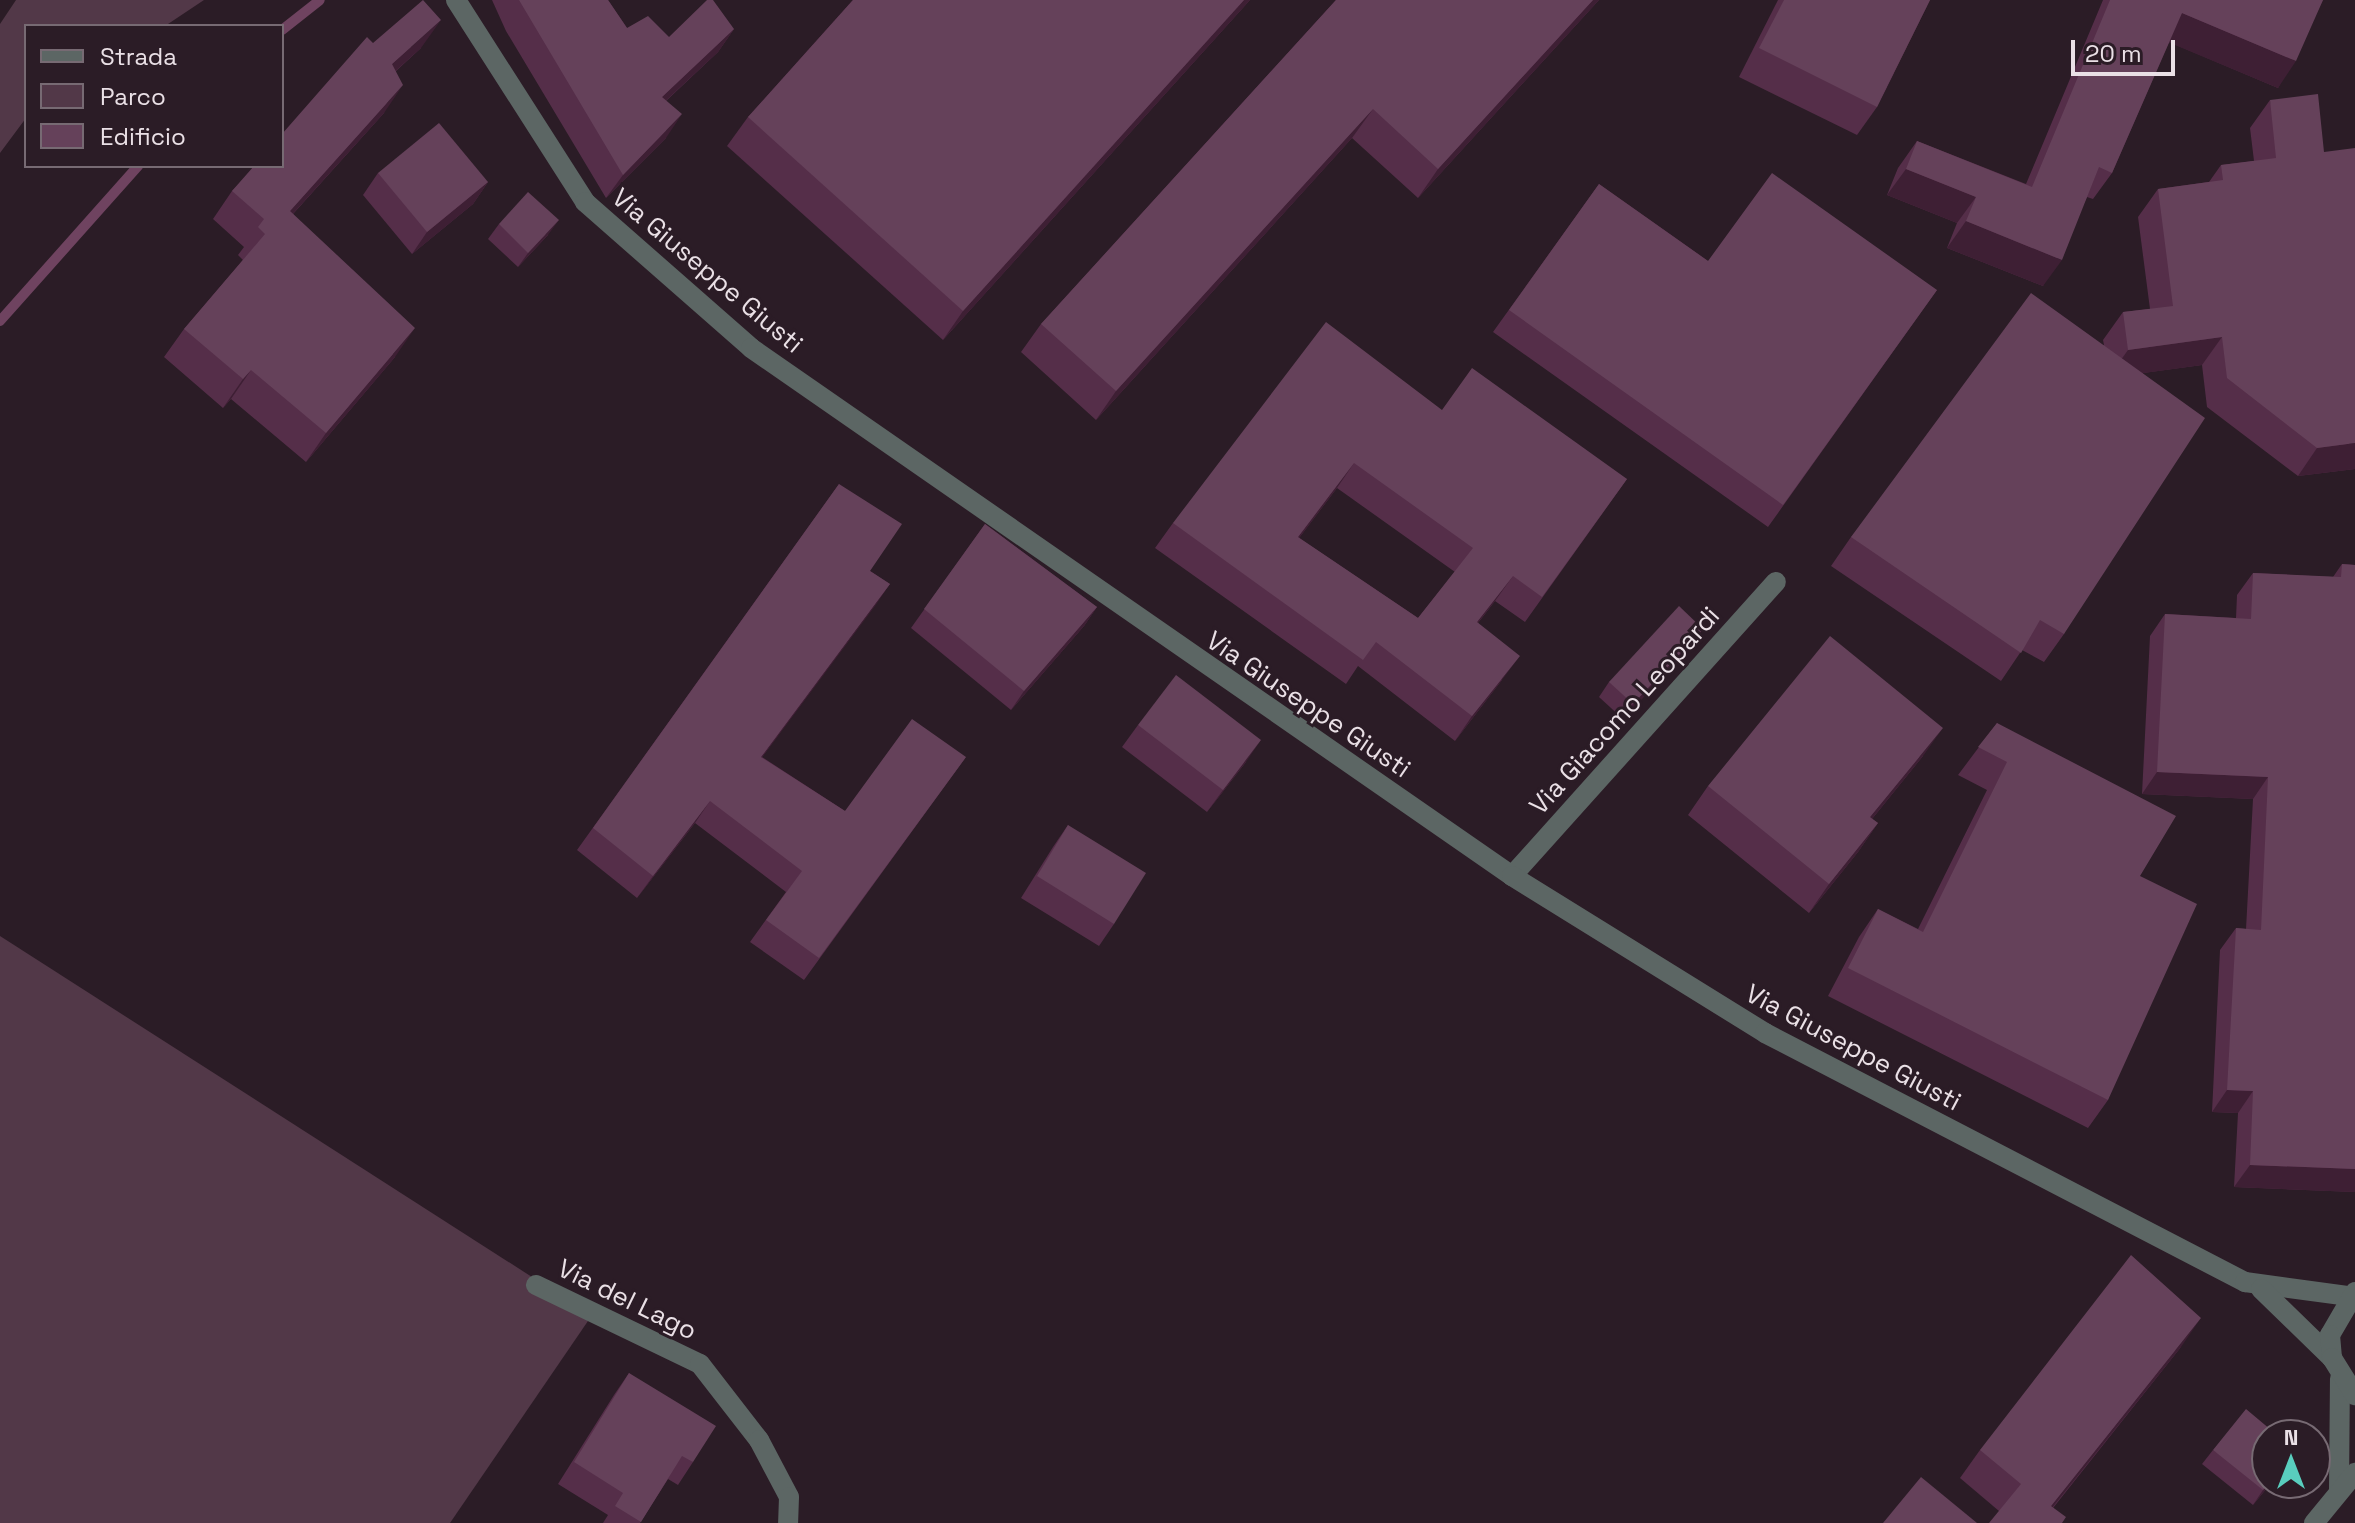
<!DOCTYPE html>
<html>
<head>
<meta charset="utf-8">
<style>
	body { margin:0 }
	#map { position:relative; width:2355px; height:1523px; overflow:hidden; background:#2b1c26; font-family:"Space Grotesk",sans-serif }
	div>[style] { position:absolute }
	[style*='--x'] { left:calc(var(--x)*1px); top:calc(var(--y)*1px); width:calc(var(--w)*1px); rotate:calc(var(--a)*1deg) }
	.green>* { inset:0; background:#523848 }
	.stream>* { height:10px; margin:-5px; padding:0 5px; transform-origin:5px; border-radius:5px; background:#6f4360 }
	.minor>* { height:20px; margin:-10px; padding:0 10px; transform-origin:10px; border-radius:10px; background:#5c6664 }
	.tertiary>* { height:20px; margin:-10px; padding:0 10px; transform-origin:10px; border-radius:10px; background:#5c6664 }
	.wall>* { inset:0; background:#552e49 }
	.shaded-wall>* { inset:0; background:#3e1f34 }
	.building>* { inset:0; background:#65415a }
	span { translate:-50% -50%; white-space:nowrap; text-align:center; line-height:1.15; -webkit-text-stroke:6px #2b1c26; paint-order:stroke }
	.street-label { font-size:26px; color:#eae0e6 }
	.legend { position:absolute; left:24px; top:24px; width:260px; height:144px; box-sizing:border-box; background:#2b1c26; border:2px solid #776a73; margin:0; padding:10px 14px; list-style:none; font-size:24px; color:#eae0e6 }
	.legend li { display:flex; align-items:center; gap:16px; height:40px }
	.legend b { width:40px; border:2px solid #776a73 }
	.north { position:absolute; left:2251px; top:1419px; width:80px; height:80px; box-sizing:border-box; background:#2b1c26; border:2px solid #776a73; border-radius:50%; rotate:0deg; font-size:22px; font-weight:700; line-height:32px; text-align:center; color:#eae0e6 }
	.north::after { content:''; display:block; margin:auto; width:28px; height:36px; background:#59cebe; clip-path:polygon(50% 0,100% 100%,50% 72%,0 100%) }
	.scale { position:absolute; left:2071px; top:40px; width:104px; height:36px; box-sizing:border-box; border:4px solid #eae0e6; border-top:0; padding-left:10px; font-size:24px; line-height:28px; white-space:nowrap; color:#eae0e6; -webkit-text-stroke:6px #2b1c26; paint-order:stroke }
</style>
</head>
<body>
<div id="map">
	<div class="green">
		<div style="clip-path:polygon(16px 0,204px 0,165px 26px,26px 26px,26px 118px,0 153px,0 24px)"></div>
		<div style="clip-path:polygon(0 936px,571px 1302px,588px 1321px,450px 1523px,0 1523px)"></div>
	</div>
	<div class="stream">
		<div style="--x:282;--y:30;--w:48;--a:-38.3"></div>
		<div style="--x:0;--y:321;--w:208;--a:-48.3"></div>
	</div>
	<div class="minor">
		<div style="--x:1512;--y:876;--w:395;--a:-48.1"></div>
		<div style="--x:536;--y:1285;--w:182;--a:25.7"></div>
		<div style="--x:700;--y:1364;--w:96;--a:52.2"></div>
		<div style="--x:759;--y:1440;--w:64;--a:62.2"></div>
		<div style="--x:789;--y:1497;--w:26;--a:92"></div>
		<div style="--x:2339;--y:1490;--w:111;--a:-89.5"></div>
		<div style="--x:2314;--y:1523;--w:65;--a:-50.6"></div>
	</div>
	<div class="tertiary">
		<div style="--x:456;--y:0;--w:240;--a:57.4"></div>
		<div style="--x:585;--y:202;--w:221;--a:41.3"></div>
		<div style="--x:751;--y:348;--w:926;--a:34.75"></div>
		<div style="--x:1512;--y:876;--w:298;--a:31.8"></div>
		<div style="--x:1765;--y:1033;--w:541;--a:27.42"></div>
		<div style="--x:2245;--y:1282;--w:105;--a:7.7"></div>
		<div style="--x:2261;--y:1289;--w:99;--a:44.2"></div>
		<div style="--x:2355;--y:1292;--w:50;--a:120.2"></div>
		<div style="--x:2330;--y:1335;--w:23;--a:85"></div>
		<div style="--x:2332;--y:1358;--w:44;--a:58.1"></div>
	</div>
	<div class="wall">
		<div style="clip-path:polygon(492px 0,608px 0,627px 28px,669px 37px,734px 29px,718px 52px,666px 101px,666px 138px,606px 198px,506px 31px)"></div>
		<div style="clip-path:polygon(853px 0,1250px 0,943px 340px,727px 146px,748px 117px)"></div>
		<div style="clip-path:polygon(1336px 0,1599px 0,1418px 198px,1352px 138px,1096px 420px,1021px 352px,1041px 324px)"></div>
		<div style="clip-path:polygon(1778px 0,1930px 0,1877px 107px,1857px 135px,1739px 77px)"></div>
		<div style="clip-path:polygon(2103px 0,2323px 0,2278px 88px,2169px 42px,2112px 173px,2093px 199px,2087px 197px,2043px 286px,1947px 248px,1957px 223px,1887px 195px,1898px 168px,1917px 141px,2026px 184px)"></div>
		<div style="clip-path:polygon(373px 43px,421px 48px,396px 71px,384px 113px,293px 214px,395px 357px,306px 462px,231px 399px,223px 408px,164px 357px,184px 329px,243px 260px,238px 255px,244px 247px,213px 219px,232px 191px)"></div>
		<div style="clip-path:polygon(2270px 100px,2355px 469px,2298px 476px,2207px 407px,2202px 365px,2143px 373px,2064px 634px,2044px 662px,2022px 650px,2001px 681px,1831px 566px,1851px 537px,2104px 345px,2103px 340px,2123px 312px,2150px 309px,2138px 217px,2158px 189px,2209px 182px,2221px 165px,2254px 161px,2250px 128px)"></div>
		<div style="clip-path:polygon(378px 173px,488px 182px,473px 204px,412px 254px,363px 195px)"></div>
		<div style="clip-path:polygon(1599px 184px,1708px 261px,1937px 290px,1768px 527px,1493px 332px)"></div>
		<div style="clip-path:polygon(499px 224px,548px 235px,518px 267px,488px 239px)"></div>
		<div style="clip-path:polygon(evenodd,1442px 410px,1627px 479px,1525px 622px,1495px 601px,1478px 623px,1502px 680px,1455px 741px,1358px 666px,1346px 684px,1155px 548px,1173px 523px,1442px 410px,1337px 488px,1455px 572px,1418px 618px,1299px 538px,1337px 488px)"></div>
		<div style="clip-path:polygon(839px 484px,870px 571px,890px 584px,762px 757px,845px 811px,966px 757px,804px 980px,750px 942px,786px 892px,695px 823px,637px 898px,577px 850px)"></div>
		<div style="clip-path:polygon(985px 524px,1097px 607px,1084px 626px,1011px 710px,911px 628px)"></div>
		<div style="clip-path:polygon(2342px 564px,2355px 565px,2355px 1192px,2234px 1187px,2238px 1113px,2212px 1112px,2220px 950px,2236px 928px,2246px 929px,2253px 799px,2142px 794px,2150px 636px,2165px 614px,2236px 618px,2237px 595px,2253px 573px,2333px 577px)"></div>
		<div style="clip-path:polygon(1703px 629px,1693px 644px,1623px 719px,1599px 697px,1609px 682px)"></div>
		<div style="clip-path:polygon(1997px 723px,2140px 876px,2108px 1100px,2088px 1128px,1828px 996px,1859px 937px,1878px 909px,1918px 929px,1987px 790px,1958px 775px)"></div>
		<div style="clip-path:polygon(1138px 725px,1246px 762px,1207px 812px,1122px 747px)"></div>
		<div style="clip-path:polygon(1923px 756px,1872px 819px,1878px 823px,1858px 852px,1809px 913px,1688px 815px,1708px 786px)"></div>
		<div style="clip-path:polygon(1068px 825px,1114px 924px,1099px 946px,1021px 898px,1053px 847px)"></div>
		<div style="clip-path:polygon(2181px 1347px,2053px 1508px,1999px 1511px,1960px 1478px,1980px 1450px)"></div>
		<div style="clip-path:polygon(629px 1373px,693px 1462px,678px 1485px,668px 1479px,640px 1523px,603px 1523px,608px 1515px,558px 1484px,614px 1395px)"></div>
		<div style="clip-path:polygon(2213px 1450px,2271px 1483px,2253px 1505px,2202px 1464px)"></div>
	</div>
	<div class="shaded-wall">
		<div style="clip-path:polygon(1244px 0,1250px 0,943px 340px,963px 311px)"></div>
		<div style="clip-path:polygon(1593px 0,1599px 0,1418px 198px,1438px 169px)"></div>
		<div style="clip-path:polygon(2182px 13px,2296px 61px,2278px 88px,2163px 40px)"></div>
		<div style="clip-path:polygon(441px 20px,421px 48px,372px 92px,392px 64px)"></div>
		<div style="clip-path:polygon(734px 29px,718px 52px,645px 120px,662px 97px)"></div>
		<div style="clip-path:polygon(403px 85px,384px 113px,270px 239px,290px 211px)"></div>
		<div style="clip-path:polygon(1373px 109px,1352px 138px,1096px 420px,1116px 391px)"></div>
		<div style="clip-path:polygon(682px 114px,666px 138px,606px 198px,623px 175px)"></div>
		<div style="clip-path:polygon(1906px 169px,1976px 197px,1957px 223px,1887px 195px)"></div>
		<div style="clip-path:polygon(488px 182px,473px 204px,412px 254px,427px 232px)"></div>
		<div style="clip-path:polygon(559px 220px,548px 235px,518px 267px,528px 253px)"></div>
		<div style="clip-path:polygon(1966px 221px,2062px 260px,2043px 286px,1947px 248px)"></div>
		<div style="clip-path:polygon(415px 328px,395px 357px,306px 462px,326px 433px)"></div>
		<div style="clip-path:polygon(2222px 337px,2202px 365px,2108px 378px,2128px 350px)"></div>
		<div style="clip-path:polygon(251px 370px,231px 399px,223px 408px,243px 379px)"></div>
		<div style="clip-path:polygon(2355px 443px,2355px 469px,2298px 476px,2317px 448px)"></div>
		<div style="clip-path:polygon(1354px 463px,1337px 488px,1281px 562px,1298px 537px)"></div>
		<div style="clip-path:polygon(1513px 576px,1495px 601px,1459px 647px,1477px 622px)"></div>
		<div style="clip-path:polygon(890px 584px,875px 606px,746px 779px,761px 757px)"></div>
		<div style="clip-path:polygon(1097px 607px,1084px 626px,1011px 710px,1024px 691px)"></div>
		<div style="clip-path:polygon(1703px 629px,1693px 644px,1623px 719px,1633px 704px)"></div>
		<div style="clip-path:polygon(1520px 656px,1502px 680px,1455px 741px,1472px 716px)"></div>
		<div style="clip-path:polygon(1943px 728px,1923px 756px,1850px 846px,1870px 817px)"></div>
		<div style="clip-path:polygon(1261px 740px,1246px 762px,1207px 812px,1223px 790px)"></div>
		<div style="clip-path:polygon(2157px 772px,2268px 777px,2253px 799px,2142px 794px)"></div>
		<div style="clip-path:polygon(710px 801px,695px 823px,637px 898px,653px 876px)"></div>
		<div style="clip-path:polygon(1878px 823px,1858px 852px,1809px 913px,1829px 884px)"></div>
		<div style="clip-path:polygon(2227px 1090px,2253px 1091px,2238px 1113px,2212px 1112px)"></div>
		<div style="clip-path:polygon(2250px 1165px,2355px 1169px,2355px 1192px,2234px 1187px)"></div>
		<div style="clip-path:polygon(2201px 1318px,2181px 1347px,2040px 1523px,2051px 1506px)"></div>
		<div style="clip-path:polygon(2269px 1483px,2271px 1483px,2253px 1505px,2263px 1490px)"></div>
	</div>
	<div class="building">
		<div style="clip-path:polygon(423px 0,441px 20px,392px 64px,403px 85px,290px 211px,415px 328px,326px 433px,251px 370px,243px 379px,184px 329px,265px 234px,258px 227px,264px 219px,232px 191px,254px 166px,282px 166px,282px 134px,367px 37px,373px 43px)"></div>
		<div style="clip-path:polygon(519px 0,608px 0,627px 28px,648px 16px,669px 37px,707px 0,713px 0,734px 29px,662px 97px,682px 114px,623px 175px)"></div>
		<div style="clip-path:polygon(853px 0,1244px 0,963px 311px,748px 117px)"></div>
		<div style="clip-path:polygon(1336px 0,1593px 0,1438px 169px,1373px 109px,1116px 391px,1041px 324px)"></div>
		<div style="clip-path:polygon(1784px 0,1930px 0,1877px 107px,1759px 48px)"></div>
		<div style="clip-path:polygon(2110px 0,2323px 0,2296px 61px,2182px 13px,2112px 173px,2099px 167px,2062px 260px,1966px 221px,1976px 197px,1906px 169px,1917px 141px,2032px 187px)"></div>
		<div style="clip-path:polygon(2318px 94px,2324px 152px,2355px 148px,2355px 443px,2317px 448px,2227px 378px,2222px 337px,2128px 350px,2123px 312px,2173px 306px,2158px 189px,2223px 180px,2221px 165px,2276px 158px,2270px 100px)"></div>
		<div style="clip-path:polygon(439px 123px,488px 182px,427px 232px,378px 173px)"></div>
		<div style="clip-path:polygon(1772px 173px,1937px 290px,1783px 505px,1509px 310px,1599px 184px,1708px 261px)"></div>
		<div style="clip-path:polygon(528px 192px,559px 220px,528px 253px,499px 224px)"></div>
		<div style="clip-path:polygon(2031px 293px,2205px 418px,2064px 634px,2040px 620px,2021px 653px,1851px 537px)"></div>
		<div style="clip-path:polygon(evenodd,1326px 322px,1442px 410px,1472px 368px,1627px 479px,1542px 597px,1513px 576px,1477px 622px,1520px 656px,1472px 716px,1376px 642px,1363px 660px,1173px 523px,1326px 322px,1354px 463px,1473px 548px,1418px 618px,1298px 537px,1354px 463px)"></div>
		<div style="clip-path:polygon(839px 484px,902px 524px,870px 571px,890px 584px,761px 757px,845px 811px,912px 719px,966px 757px,819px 958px,766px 920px,802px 871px,710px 801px,653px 876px,593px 828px)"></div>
		<div style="clip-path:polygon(985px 524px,1097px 607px,1024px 691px,924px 609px)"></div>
		<div style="clip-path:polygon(2342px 564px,2355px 565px,2355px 1169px,2250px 1165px,2253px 1091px,2227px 1090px,2236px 928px,2261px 930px,2268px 777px,2157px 772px,2165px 614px,2251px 619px,2253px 573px,2341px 577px)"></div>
		<div style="clip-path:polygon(1679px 606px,1703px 629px,1633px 704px,1609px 682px)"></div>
		<div style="clip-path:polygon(1830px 636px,1943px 728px,1870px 817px,1878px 823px,1829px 884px,1708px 786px)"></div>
		<div style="clip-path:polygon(1176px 675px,1261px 740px,1223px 790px,1138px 725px)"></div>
		<div style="clip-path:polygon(1997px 723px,2176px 816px,2140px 876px,2197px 904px,2108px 1100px,1848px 968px,1878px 909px,1923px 932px,2007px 762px,1978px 747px)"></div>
		<div style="clip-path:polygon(1068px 825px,1146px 873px,1114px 924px,1037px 876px)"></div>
		<div style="clip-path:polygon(2131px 1255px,2201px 1318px,2051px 1506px,2066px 1517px,2062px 1523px,1989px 1523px,2021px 1484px,1980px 1450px)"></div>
		<div style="clip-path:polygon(629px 1373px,716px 1426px,693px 1462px,682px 1456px,641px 1522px,615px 1506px,623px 1493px,574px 1462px)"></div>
		<div style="clip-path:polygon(2246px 1409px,2277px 1435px,2267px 1435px,2267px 1483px,2269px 1483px,2263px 1490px,2213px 1450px)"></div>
		<div style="clip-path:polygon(1921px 1477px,1977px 1523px,1883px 1523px)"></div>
	</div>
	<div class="street-label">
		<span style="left:707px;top:271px;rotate:40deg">Via Giuseppe Giusti</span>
		<span style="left:1308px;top:705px;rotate:34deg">Via Giuseppe Giusti</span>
		<span style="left:1625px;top:711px;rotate:-48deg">Via Giacomo Leopardi</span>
		<span style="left:1853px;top:1048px;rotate:28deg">Via Giuseppe Giusti</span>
		<span style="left:627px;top:1300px;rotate:26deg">Via del Lago</span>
	</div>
	<ul class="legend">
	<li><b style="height:10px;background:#5c6664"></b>Strada</li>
	<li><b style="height:22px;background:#523848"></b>Parco</li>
	<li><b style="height:22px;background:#65415a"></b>Edificio</li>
	</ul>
	<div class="north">N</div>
	<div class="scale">20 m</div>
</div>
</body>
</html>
